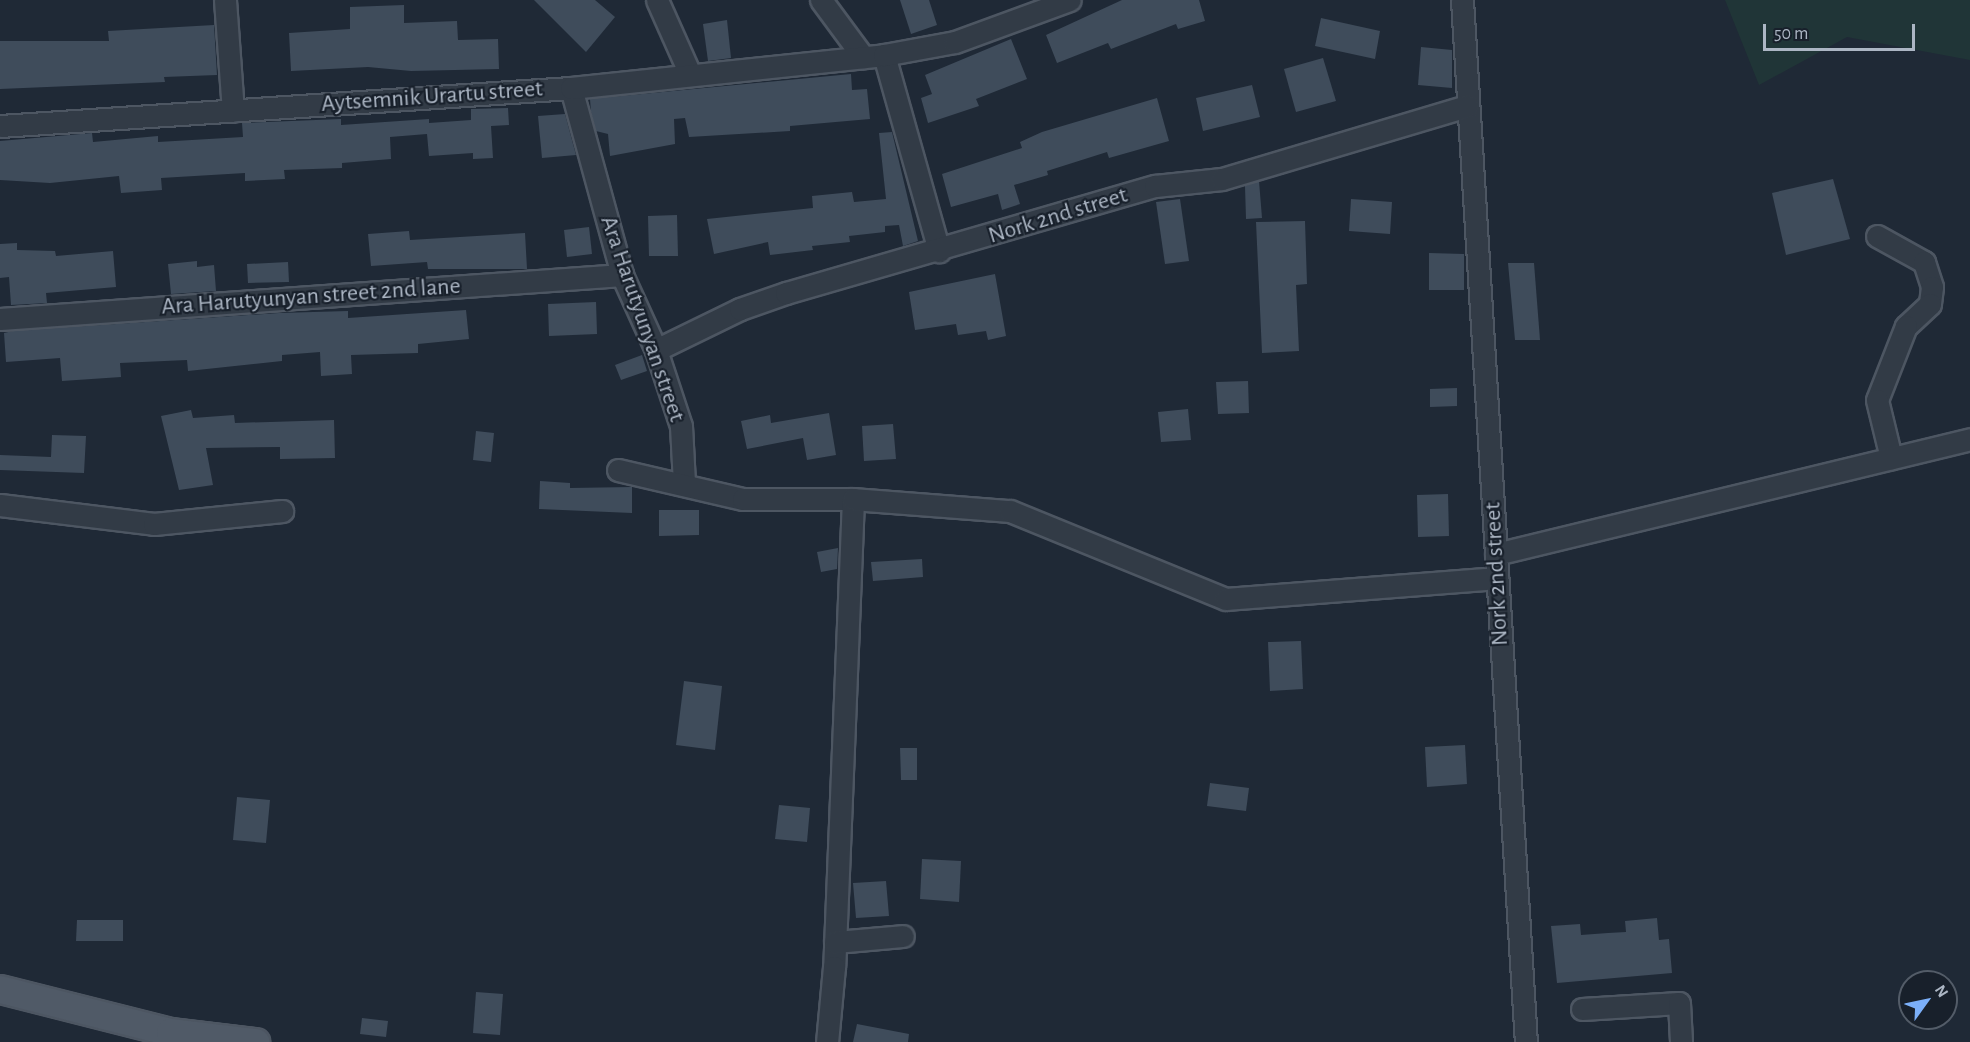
<!DOCTYPE html>
<html>
<head>
<meta charset="utf-8">
<style>
	body { margin:0 }
	#map { position:relative; width:1970px; height:1042px; overflow:hidden; background:#1f2936; font-family:"Alegreya Sans",sans-serif }
	div>[style] { position:absolute }
	[style*='--x'] { left:calc(var(--x)*1px); top:calc(var(--y)*1px); width:calc(var(--w)*1px); rotate:calc(var(--a)*1deg) }
	.green>* { inset:0; background:#203537 }
	.building>* { inset:0; background:#3f4c5b }
	.roads { filter:drop-shadow(2px 0 #4d5662) drop-shadow(-2px 0 #4d5662) drop-shadow(0 2px #4d5662) drop-shadow(0 -2px #4d5662) }
	.minor>* { height:21px; margin:-10.5px; padding:0 10.5px; transform-origin:10.5px; border-radius:10.5px; background:#323b46 }
	.major>* { height:27px; margin:-13.5px; padding:0 13.5px; transform-origin:13.5px; border-radius:13.5px; background:#505a67 }
	span { translate:-50% -50%; white-space:nowrap; text-align:center; line-height:1.15; -webkit-text-stroke:4.5px #18202b; paint-order:stroke }
	.street-label { font-size:24px; color:#acb6c4 }
	.north { position:absolute; left:1898px; top:970px; width:60px; height:60px; box-sizing:border-box; background:#18202b; border:2px solid #535c68; border-radius:50%; rotate:57deg; font-size:16px; font-weight:700; line-height:24px; text-align:center; color:#acb6c4 }
	.north::after { content:''; display:block; margin:auto; width:21px; height:27px; background:#7baff9; clip-path:polygon(50% 0,100% 100%,50% 72%,0 100%) }
	.scale { position:absolute; left:1763px; top:24px; width:152px; height:27px; box-sizing:border-box; border:3px solid #acb6c4; border-top:0; padding-left:8px; font-size:18px; line-height:21px; white-space:nowrap; color:#acb6c4; -webkit-text-stroke:4px #18202b; paint-order:stroke }
</style>
</head>
<body>
<div id="map">
	<div class="green">
		<div style="clip-path:polygon(1725px 0,1970px 0,1970px 60px,1847px 37px,1759px 85px)"></div>
	</div>
	<div class="building">
		<div style="clip-path:polygon(534px 0,595px 0,615px 17px,586px 52px)"></div>
		<div style="clip-path:polygon(900px 0,929px 0,937px 25px,911px 34px)"></div>
		<div style="clip-path:polygon(1122px 0,1199px 0,1205px 21px,1178px 29px,1176px 24px,1111px 49px,1108px 43px,1057px 63px,1046px 35px)"></div>
		<div style="clip-path:polygon(404px 5px,404px 23px,457px 21px,458px 40px,498px 39px,499px 69px,411px 71px,368px 67px,291px 71px,289px 33px,350px 29px,350px 7px)"></div>
		<div style="clip-path:polygon(1321px 18px,1380px 31px,1375px 59px,1315px 46px)"></div>
		<div style="clip-path:polygon(727px 20px,731px 58px,708px 61px,703px 24px)"></div>
		<div style="clip-path:polygon(214px 25px,217px 75px,164px 77px,165px 82px,0 89px,0 41px,109px 41px,108px 31px)"></div>
		<div style="clip-path:polygon(1011px 39px,1027px 79px,976px 99px,979px 106px,928px 123px,921px 98px,932px 94px,925px 75px)"></div>
		<div style="clip-path:polygon(1421px 47px,1452px 50px,1452px 88px,1418px 85px)"></div>
		<div style="clip-path:polygon(1323px 58px,1336px 101px,1296px 112px,1284px 69px)"></div>
		<div style="clip-path:polygon(851px 74px,852px 90px,867px 89px,870px 119px,790px 126px,790px 131px,689px 137px,685px 118px,674px 119px,675px 144px,610px 156px,608px 134px,596px 131px,591px 112px,590px 99px)"></div>
		<div style="clip-path:polygon(1252px 85px,1260px 117px,1203px 131px,1196px 98px)"></div>
		<div style="clip-path:polygon(1157px 98px,1169px 141px,1109px 158px,1107px 152px,1047px 171px,1048px 175px,1014px 185px,1020px 204px,1002px 210px,998px 194px,951px 207px,942px 174px,1022px 148px,1020px 142px,1042px 132px)"></div>
		<div style="clip-path:polygon(508px 108px,509px 125px,491px 126px,493px 158px,473px 159px,473px 153px,429px 156px,427px 134px,390px 137px,391px 159px,342px 163px,342px 168px,284px 170px,285px 179px,245px 181px,245px 173px,161px 178px,162px 190px,121px 193px,119px 176px,50px 183px,0 180px,0 141px,92px 133px,93px 142px,158px 136px,158px 142px,243px 137px,242px 123px,341px 119px,341px 125px,429px 119px,429px 123px,471px 120px,471px 109px)"></div>
		<div style="clip-path:polygon(565px 114px,576px 155px,542px 158px,538px 116px)"></div>
		<div style="clip-path:polygon(892px 132px,918px 241px,903px 246px,899px 225px,885px 226px,885px 232px,849px 236px,850px 242px,812px 246px,813px 250px,770px 255px,768px 242px,714px 254px,707px 219px,813px 208px,812px 196px,852px 192px,854px 202px,886px 199px,879px 133px)"></div>
		<div style="clip-path:polygon(1833px 179px,1850px 239px,1786px 255px,1772px 193px)"></div>
		<div style="clip-path:polygon(1259px 181px,1262px 218px,1246px 219px,1245px 186px)"></div>
		<div style="clip-path:polygon(1180px 199px,1189px 261px,1165px 264px,1156px 202px)"></div>
		<div style="clip-path:polygon(1351px 199px,1392px 202px,1390px 234px,1349px 231px)"></div>
		<div style="clip-path:polygon(677px 215px,678px 256px,649px 256px,648px 216px)"></div>
		<div style="clip-path:polygon(1305px 221px,1307px 284px,1296px 285px,1299px 351px,1262px 353px,1256px 222px)"></div>
		<div style="clip-path:polygon(589px 227px,592px 254px,567px 257px,564px 230px)"></div>
		<div style="clip-path:polygon(409px 231px,410px 240px,525px 233px,527px 269px,428px 269px,427px 262px,371px 266px,368px 234px)"></div>
		<div style="clip-path:polygon(17px 243px,17px 250px,55px 251px,56px 256px,113px 251px,116px 287px,46px 293px,47px 303px,11px 305px,9px 277px,0 278px,0 244px)"></div>
		<div style="clip-path:polygon(1429px 253px,1464px 254px,1464px 290px,1429px 290px)"></div>
		<div style="clip-path:polygon(197px 261px,197px 267px,214px 265px,216px 291px,171px 294px,168px 264px)"></div>
		<div style="clip-path:polygon(288px 262px,289px 282px,248px 283px,247px 264px)"></div>
		<div style="clip-path:polygon(1508px 263px,1534px 263px,1540px 340px,1515px 340px)"></div>
		<div style="clip-path:polygon(995px 274px,1006px 336px,988px 340px,986px 331px,958px 335px,956px 324px,915px 330px,909px 292px)"></div>
		<div style="clip-path:polygon(596px 302px,597px 334px,549px 336px,548px 304px)"></div>
		<div style="clip-path:polygon(466px 310px,469px 339px,418px 344px,418px 353px,351px 355px,352px 374px,321px 376px,320px 352px,282px 355px,282px 361px,188px 371px,187px 360px,120px 363px,121px 377px,62px 381px,60px 358px,6px 362px,4px 333px,13px 331px,279px 313px,348px 311px,348px 318px)"></div>
		<div style="clip-path:polygon(642px 355px,647px 371px,621px 380px,615px 365px)"></div>
		<div style="clip-path:polygon(1248px 381px,1249px 413px,1218px 414px,1216px 382px)"></div>
		<div style="clip-path:polygon(1457px 388px,1457px 406px,1430px 407px,1430px 389px)"></div>
		<div style="clip-path:polygon(1188px 409px,1191px 440px,1161px 442px,1158px 412px)"></div>
		<div style="clip-path:polygon(191px 410px,193px 418px,234px 415px,235px 423px,334px 420px,335px 458px,280px 459px,280px 447px,206px 448px,213px 485px,179px 490px,161px 416px)"></div>
		<div style="clip-path:polygon(829px 413px,836px 455px,807px 460px,803px 438px,747px 449px,741px 421px,770px 415px,771px 423px)"></div>
		<div style="clip-path:polygon(893px 424px,896px 459px,864px 461px,862px 426px)"></div>
		<div style="clip-path:polygon(476px 431px,494px 433px,491px 462px,473px 460px)"></div>
		<div style="clip-path:polygon(52px 435px,86px 436px,84px 473px,0 470px,0 455px,51px 457px)"></div>
		<div style="clip-path:polygon(540px 481px,570px 483px,570px 488px,632px 487px,632px 513px,539px 509px)"></div>
		<div style="clip-path:polygon(1448px 494px,1449px 536px,1418px 537px,1417px 495px)"></div>
		<div style="clip-path:polygon(659px 510px,699px 510px,699px 535px,659px 536px)"></div>
		<div style="clip-path:polygon(838px 548px,837px 569px,821px 572px,817px 552px)"></div>
		<div style="clip-path:polygon(922px 559px,923px 577px,873px 581px,871px 562px)"></div>
		<div style="clip-path:polygon(1301px 641px,1303px 689px,1270px 691px,1268px 642px)"></div>
		<div style="clip-path:polygon(684px 681px,722px 686px,715px 750px,676px 745px)"></div>
		<div style="clip-path:polygon(1465px 745px,1467px 784px,1427px 787px,1425px 747px)"></div>
		<div style="clip-path:polygon(900px 748px,917px 748px,917px 780px,901px 780px)"></div>
		<div style="clip-path:polygon(1210px 783px,1249px 788px,1246px 811px,1207px 806px)"></div>
		<div style="clip-path:polygon(237px 797px,270px 800px,266px 843px,233px 840px)"></div>
		<div style="clip-path:polygon(779px 805px,810px 808px,807px 842px,775px 839px)"></div>
		<div style="clip-path:polygon(922px 859px,961px 861px,959px 902px,920px 899px)"></div>
		<div style="clip-path:polygon(886px 881px,889px 916px,856px 918px,853px 883px)"></div>
		<div style="clip-path:polygon(1657px 918px,1659px 940px,1669px 939px,1672px 973px,1557px 983px,1551px 926px,1580px 924px,1581px 935px,1608px 933px,1626px 932px,1625px 921px)"></div>
		<div style="clip-path:polygon(77px 920px,123px 920px,123px 941px,76px 941px)"></div>
		<div style="clip-path:polygon(476px 992px,503px 994px,500px 1035px,473px 1033px)"></div>
		<div style="clip-path:polygon(362px 1018px,388px 1021px,386px 1037px,360px 1034px)"></div>
		<div style="clip-path:polygon(857px 1024px,909px 1034px,908px 1042px,853px 1042px)"></div>
	</div>
	<div class="roads">
		<div class="minor">
			<div style="--x:225;--y:0;--w:111;--a:85.9"></div>
			<div style="--x:657;--y:0;--w:79;--a:66"></div>
			<div style="--x:821;--y:0;--w:71;--a:53.6"></div>
			<div style="--x:1462;--y:0;--w:1044;--a:86.49"></div>
			<div style="--x:884;--y:55;--w:204;--a:74.3"></div>
			<div style="--x:571;--y:88;--w:194;--a:74.7"></div>
			<div style="--x:622;--y:275;--w:82;--a:65.6"></div>
			<div style="--x:656;--y:350;--w:80;--a:71.8"></div>
			<div style="--x:681;--y:426;--w:57;--a:87"></div>
			<div style="--x:0;--y:126;--w:572;--a:-3.81"></div>
			<div style="--x:571;--y:88;--w:315;--a:-6"></div>
			<div style="--x:884;--y:55;--w:72;--a:-10.4"></div>
			<div style="--x:955;--y:42;--w:122;--a:-20.1"></div>
			<div style="--x:1877;--y:236;--w:54;--a:29"></div>
			<div style="--x:1924;--y:262;--w:26;--a:72"></div>
			<div style="--x:1932;--y:287;--w:17;--a:97"></div>
			<div style="--x:1930;--y:304;--w:33;--a:137"></div>
			<div style="--x:1906;--y:326;--w:79;--a:111.4"></div>
			<div style="--x:1877;--y:400;--w:60;--a:76.4"></div>
			<div style="--x:0;--y:319;--w:624;--a:-4.05"></div>
			<div style="--x:656;--y:350;--w:93;--a:-26"></div>
			<div style="--x:740;--y:309;--w:49;--a:-19.2"></div>
			<div style="--x:786;--y:293;--w:384;--a:-16.2"></div>
			<div style="--x:1155;--y:186;--w:67;--a:-6"></div>
			<div style="--x:1222;--y:179;--w:256;--a:-16.6"></div>
			<div style="--x:618;--y:470;--w:128;--a:13.1"></div>
			<div style="--x:743;--y:499;--w:110;--a:0"></div>
			<div style="--x:853;--y:499;--w:468;--a:92.3"></div>
			<div style="--x:834;--y:967;--w:75;--a:95.3"></div>
			<div style="--x:853;--y:499;--w:157;--a:4.4"></div>
			<div style="--x:1010;--y:511;--w:233;--a:22.2"></div>
			<div style="--x:1226;--y:599;--w:272;--a:-4.4"></div>
			<div style="--x:0;--y:505;--w:155;--a:7"></div>
			<div style="--x:154;--y:524;--w:129;--a:-5.8"></div>
			<div style="--x:1496;--y:554;--w:488;--a:-13.6"></div>
			<div style="--x:835;--y:942;--w:68;--a:-5"></div>
			<div style="--x:1582;--y:1009;--w:97;--a:-3.5"></div>
			<div style="--x:1679;--y:1003;--w:39;--a:87"></div>
		</div>
		<div class="major">
			<div style="--x:0;--y:989;--w:175;--a:14.2"></div>
			<div style="--x:170;--y:1032;--w:86;--a:6.7"></div>
		</div>
	</div>
	<div class="street-label">
		<span style="left:432px;top:97px;rotate:-4deg">Aytsemnik Urartu street</span>
		<span style="left:1058px;top:216px;rotate:-17deg">Nork 2nd street</span>
		<span style="left:311px;top:297px;rotate:-4deg">Ara Harutyunyan street 2nd lane</span>
		<span style="left:642px;top:319px;rotate:71deg">Ara Harutyunyan street</span>
		<span style="left:1497px;top:574px;rotate:-93deg">Nork 2nd street</span>
	</div>
	<div class="north">N</div>
	<div class="scale">50 m</div>
</div>
</body>
</html>
